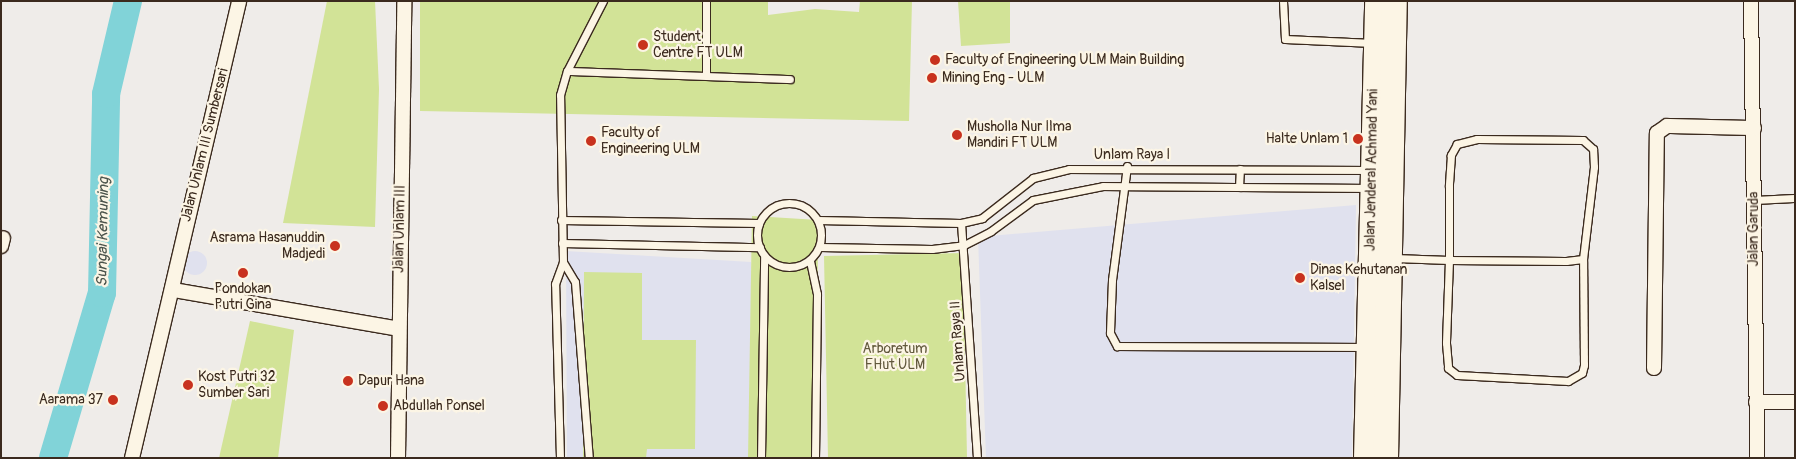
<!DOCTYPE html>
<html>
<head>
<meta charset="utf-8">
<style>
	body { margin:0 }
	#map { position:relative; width:1796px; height:459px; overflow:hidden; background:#efece9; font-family:Pangolin,sans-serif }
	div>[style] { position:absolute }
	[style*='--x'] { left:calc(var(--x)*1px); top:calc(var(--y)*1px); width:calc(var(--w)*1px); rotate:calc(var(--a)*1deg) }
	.built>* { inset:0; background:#e0e1ee }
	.round { border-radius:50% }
	.green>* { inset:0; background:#d2e397 }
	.river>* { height:28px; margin:-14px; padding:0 14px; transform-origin:14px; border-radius:14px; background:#81d3d8 }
	.roads { filter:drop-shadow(1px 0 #3b2a1e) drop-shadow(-1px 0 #3b2a1e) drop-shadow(0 1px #3b2a1e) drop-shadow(0 -1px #3b2a1e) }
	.lane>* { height:7px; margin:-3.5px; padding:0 3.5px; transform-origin:3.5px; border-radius:3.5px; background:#fcf5e5 }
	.lane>.ring { margin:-3.5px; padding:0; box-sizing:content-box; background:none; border:7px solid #fcf5e5; border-radius:50% }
	.street>* { height:14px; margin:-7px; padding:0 7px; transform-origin:7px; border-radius:7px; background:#fcf5e5 }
	.highway>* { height:25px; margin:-12.5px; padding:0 12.5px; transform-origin:12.5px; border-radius:12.5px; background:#fcf5e5 }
	.dots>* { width:14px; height:14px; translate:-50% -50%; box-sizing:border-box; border:2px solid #fcf5e5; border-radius:50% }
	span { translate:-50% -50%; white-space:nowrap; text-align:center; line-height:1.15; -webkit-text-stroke:4.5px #fcf5e5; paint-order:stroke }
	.poi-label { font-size:14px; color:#3b2a1e }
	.left { translate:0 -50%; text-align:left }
	.right { translate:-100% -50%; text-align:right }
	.street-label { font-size:14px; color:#3b2a1e }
	.park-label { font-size:14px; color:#61583c }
	.water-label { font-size:15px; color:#4c544c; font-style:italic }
	.frame { position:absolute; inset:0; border:2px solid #3b2a1e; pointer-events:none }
</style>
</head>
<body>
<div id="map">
	<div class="built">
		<div style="clip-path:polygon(1356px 205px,1352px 458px,986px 458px,978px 237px)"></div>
		<div class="round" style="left:183px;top:251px;width:24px;height:24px"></div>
		<div style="clip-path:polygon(566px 251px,751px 262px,752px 458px,567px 458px)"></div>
	</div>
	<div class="green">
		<div style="clip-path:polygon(327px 1px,375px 1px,379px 89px,375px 227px,283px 223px)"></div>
		<div style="clip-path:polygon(420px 1px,768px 1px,768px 15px,815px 9px,859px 12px,860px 1px,912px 1px,909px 121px,420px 111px)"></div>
		<div style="clip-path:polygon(958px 1px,1010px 1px,1010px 43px,961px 46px)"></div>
		<div style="clip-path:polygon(752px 216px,818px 220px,817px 458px,748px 458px)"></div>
		<div style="clip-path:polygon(963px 253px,967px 458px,828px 458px,824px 256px)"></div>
		<div style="clip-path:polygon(584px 272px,642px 273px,642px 340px,696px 340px,695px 449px,647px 449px,646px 458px,583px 458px)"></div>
		<div style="clip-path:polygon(250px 321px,294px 330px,278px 458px,219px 458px)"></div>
	</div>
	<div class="river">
		<div style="--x:53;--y:458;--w:172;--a:-73.5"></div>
		<div style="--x:102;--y:293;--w:199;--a:-88.8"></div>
		<div style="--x:106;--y:94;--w:96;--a:-76.7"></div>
	</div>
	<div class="roads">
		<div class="lane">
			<div style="--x:706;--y:1;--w:74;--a:90"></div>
			<div style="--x:1283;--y:1;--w:38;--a:87"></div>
			<div style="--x:1285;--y:39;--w:88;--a:2.6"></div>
			<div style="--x:567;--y:71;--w:79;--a:-62.8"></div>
			<div style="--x:1127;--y:166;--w:115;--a:97.5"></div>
			<div style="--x:1112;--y:280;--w:53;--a:92.2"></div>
			<div style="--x:1110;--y:333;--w:15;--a:62"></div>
			<div style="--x:1117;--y:346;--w:248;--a:0.2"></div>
			<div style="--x:1239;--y:187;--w:18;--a:-87"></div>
			<div style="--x:1753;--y:200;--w:42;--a:-2.7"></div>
			<div class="ring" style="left:757px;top:203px;width:57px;height:57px"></div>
			<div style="--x:561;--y:220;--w:198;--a:0.9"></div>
			<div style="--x:818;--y:220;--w:143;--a:1.2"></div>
			<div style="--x:961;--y:223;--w:22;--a:-13"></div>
			<div style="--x:982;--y:218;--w:65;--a:-38.1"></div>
			<div style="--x:1033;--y:178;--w:37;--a:-14"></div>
			<div style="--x:1069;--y:169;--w:301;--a:0.2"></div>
			<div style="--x:961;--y:223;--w:236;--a:86.1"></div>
			<div style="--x:562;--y:243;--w:198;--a:1.2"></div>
			<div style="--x:820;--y:247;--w:112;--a:1"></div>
			<div style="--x:932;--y:249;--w:32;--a:-7"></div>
			<div style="--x:964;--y:245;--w:30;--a:-27"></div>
			<div style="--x:991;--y:231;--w:52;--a:-36.4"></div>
			<div style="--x:1033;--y:200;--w:71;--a:-11.3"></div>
			<div style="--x:1103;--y:186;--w:266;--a:0.4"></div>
			<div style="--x:1394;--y:258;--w:55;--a:2.1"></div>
			<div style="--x:1449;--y:260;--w:117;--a:0.5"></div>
			<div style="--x:1566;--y:261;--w:17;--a:-7"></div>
			<div style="--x:1583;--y:259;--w:93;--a:-83.2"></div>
			<div style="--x:1594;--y:167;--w:18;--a:-93"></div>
			<div style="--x:1593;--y:149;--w:13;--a:-138"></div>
			<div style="--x:1583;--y:140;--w:106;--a:-179.5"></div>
			<div style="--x:1477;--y:139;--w:21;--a:166"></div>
			<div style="--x:1457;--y:144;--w:13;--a:119"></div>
			<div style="--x:1451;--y:155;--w:31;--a:94"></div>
			<div style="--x:1449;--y:186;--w:74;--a:90"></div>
			<div style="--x:1449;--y:260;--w:83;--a:92.1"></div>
			<div style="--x:1446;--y:343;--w:25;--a:85"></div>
			<div style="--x:1448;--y:368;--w:11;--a:38"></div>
			<div style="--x:1457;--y:375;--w:111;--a:3.1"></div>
			<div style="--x:1568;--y:381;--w:16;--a:-30"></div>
			<div style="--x:1582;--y:373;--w:8;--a:-76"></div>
			<div style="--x:1584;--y:365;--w:106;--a:-90.5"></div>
			<div style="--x:810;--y:261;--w:34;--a:78"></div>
			<div style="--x:817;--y:294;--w:164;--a:90.7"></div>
			<div style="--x:563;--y:262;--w:23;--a:59"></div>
			<div style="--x:575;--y:282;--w:177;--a:85.5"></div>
			<div style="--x:560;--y:458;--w:174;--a:-91.6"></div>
			<div style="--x:555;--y:284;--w:23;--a:-70"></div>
			<div style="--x:563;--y:262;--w:167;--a:-91"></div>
			<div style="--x:560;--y:95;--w:25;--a:-74"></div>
			<div style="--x:567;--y:71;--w:223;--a:2.1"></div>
			<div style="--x:761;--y:458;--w:202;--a:-89.1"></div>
		</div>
		<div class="street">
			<div style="--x:1751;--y:1;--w:457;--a:89.2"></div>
			<div style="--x:1;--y:246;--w:8;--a:-76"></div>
			<div style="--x:174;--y:290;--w:228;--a:9.8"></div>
			<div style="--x:1654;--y:368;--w:235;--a:-89.3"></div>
			<div style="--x:1657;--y:133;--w:12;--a:-35"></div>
			<div style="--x:1667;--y:126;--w:87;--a:1.3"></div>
			<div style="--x:1756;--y:402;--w:39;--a:0"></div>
			<div style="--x:132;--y:458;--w:469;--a:-76.8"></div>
			<div style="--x:398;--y:458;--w:457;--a:-89.2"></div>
		</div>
		<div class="highway">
			<div style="--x:1366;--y:458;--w:457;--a:-88.6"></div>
			<div style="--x:1385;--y:458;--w:457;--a:-88.9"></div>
		</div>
	</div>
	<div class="dots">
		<div style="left:643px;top:45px;background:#c8321e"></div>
		<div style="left:935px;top:60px;background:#c8321e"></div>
		<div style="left:932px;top:78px;background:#c8321e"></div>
		<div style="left:957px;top:135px;background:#c8321e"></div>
		<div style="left:1358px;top:139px;background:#c8321e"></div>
		<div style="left:591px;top:141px;background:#c8321e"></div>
		<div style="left:335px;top:246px;background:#c8321e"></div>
		<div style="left:243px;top:273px;background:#c8321e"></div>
		<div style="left:1300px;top:278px;background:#c8321e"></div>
		<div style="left:348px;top:381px;background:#c8321e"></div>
		<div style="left:188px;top:385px;background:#c8321e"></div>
		<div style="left:113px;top:400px;background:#c8321e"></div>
		<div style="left:383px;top:406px;background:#c8321e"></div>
	</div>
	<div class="poi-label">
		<span class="left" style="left:653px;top:45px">Student<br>Centre FT ULM</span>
		<span class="left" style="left:945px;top:60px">Faculty of Engineering ULM Main Building</span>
		<span class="left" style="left:942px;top:78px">Mining Eng - ULM</span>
		<span class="left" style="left:967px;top:135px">Musholla Nur Ilma<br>Mandiri FT ULM</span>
		<span class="left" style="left:601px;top:141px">Faculty of<br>Engineering ULM</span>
		<span class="right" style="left:1348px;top:139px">Halte Unlam 1</span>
		<span class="right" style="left:325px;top:246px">Asrama Hasanuddin<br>Madjedi</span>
		<span class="left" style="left:1310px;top:278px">Dinas Kehutanan<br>Kalsel</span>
		<span style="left:243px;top:297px">Pondokan<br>Putri Gina</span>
		<span class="left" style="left:198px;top:385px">Kost Putri 32<br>Sumber Sari</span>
		<span class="left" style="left:358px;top:381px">Dapur Hana</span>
		<span class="right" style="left:103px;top:400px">Aarama 37</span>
		<span class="left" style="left:393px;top:406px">Abdullah Ponsel</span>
	</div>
	<div class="street-label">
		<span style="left:205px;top:145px;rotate:-76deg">Jalan Unlam III Sumbersari</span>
		<span style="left:1132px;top:155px">Unlam Raya I</span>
		<span style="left:1372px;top:170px;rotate:-89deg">Jalan Jenderal Achmad Yani</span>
		<span style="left:400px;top:229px;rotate:-89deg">Jalan Unlam III</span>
		<span style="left:1754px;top:229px;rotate:-90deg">Jalan Garuda</span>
		<span style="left:958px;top:341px;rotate:-94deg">Unlam Raya II</span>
	</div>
	<div class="park-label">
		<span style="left:895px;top:357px">Arboretum<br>FHut ULM</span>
	</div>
	<div class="water-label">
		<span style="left:103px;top:232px;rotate:-89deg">Sungai Kemuning</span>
	</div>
	<div class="frame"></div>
</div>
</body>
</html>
